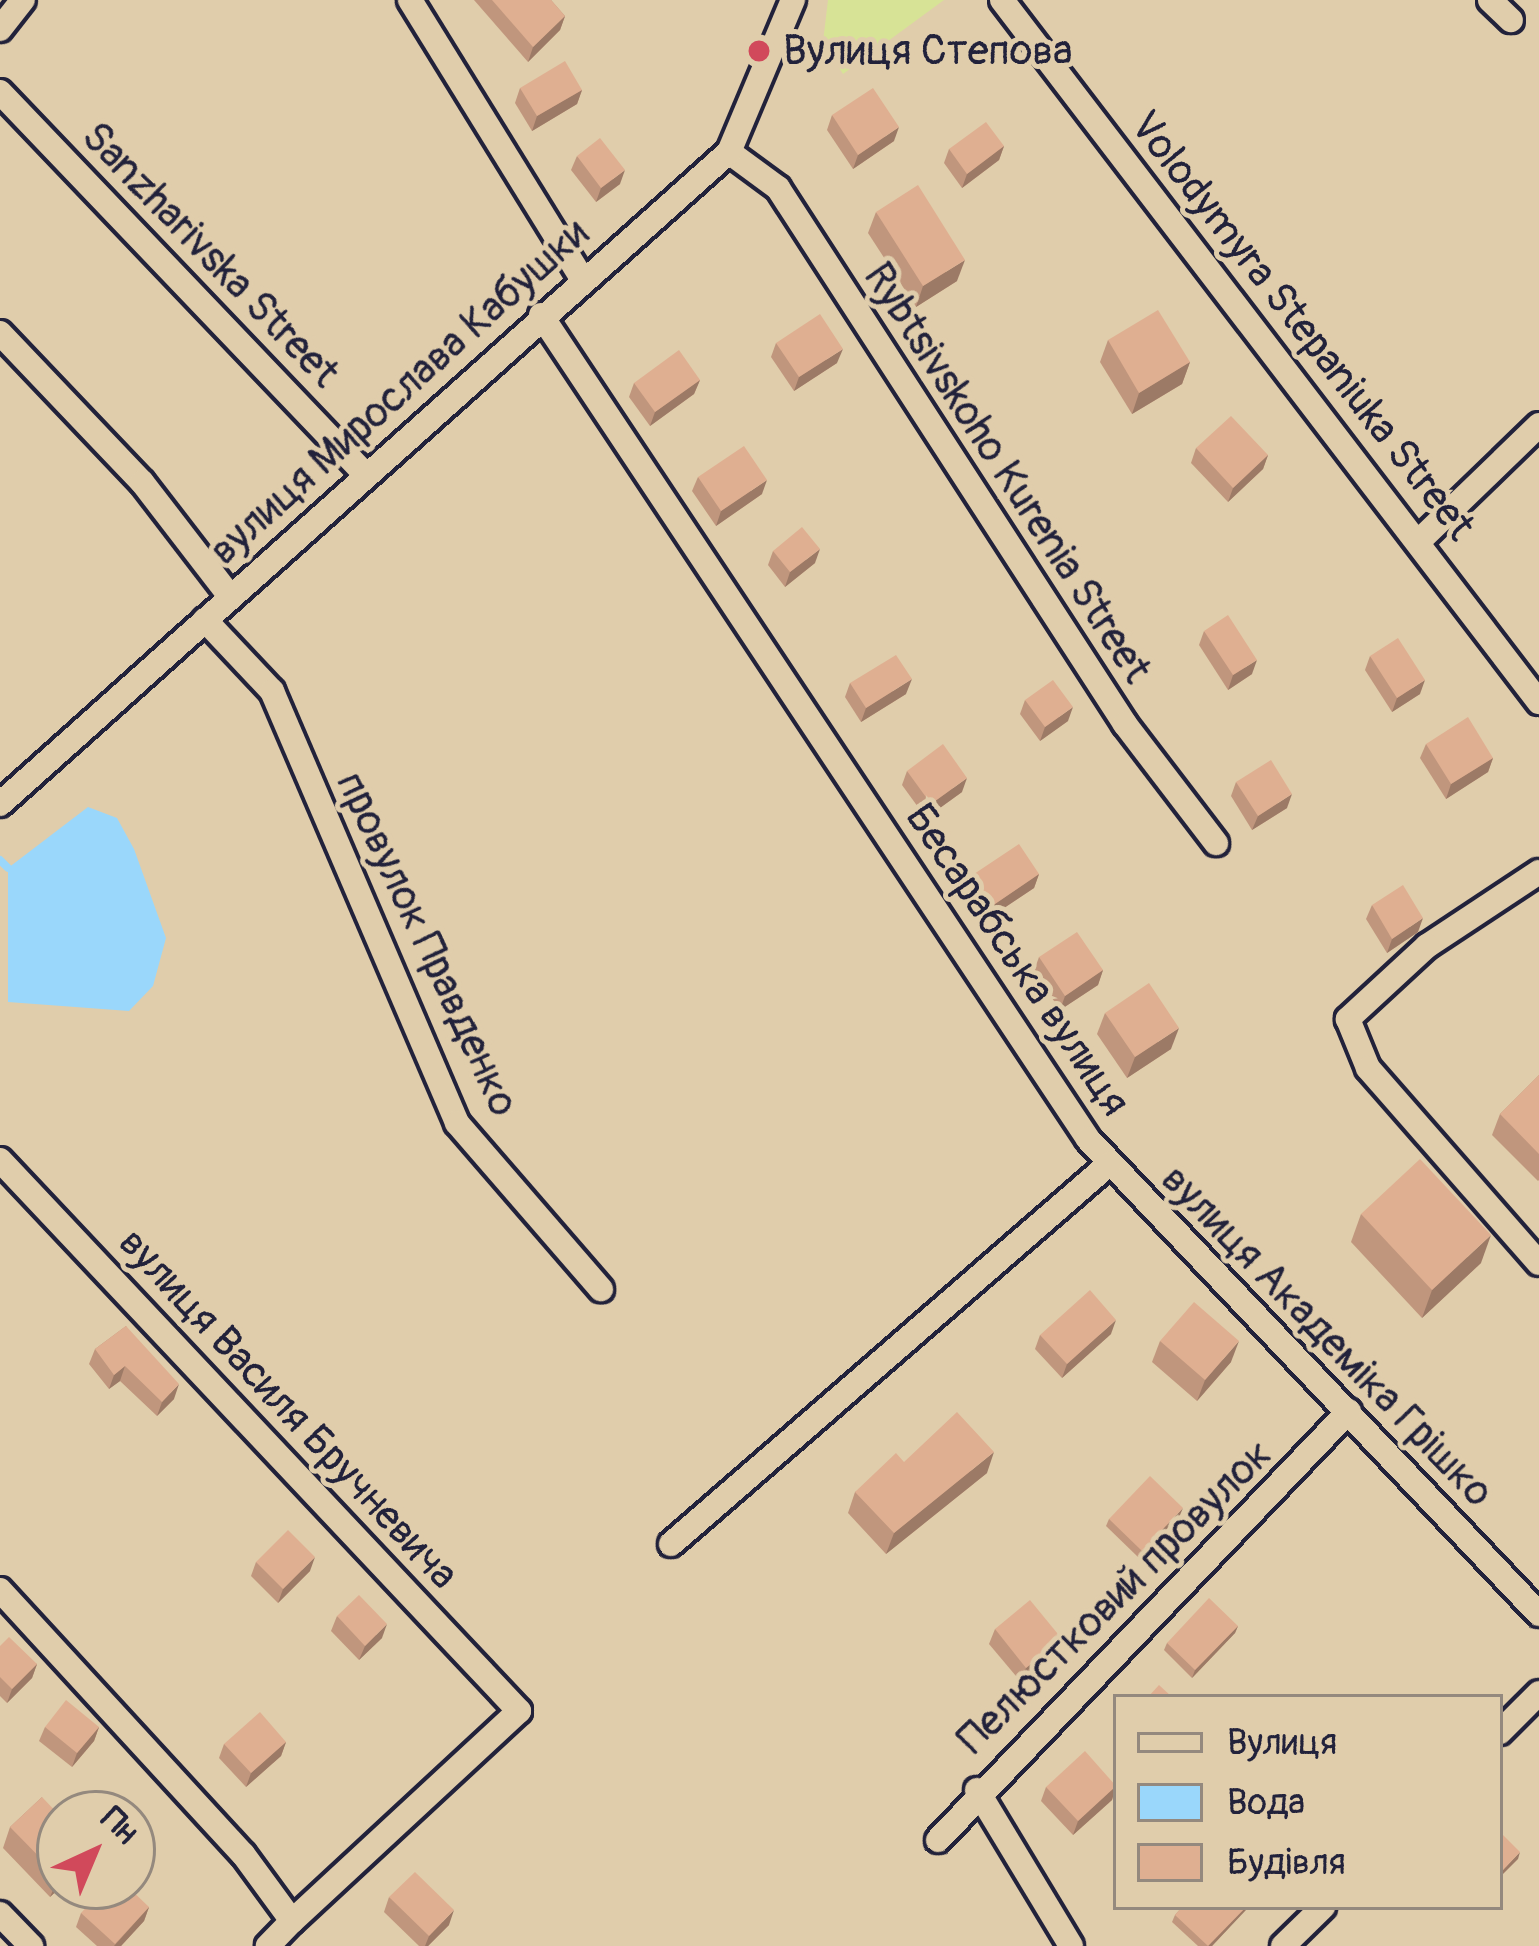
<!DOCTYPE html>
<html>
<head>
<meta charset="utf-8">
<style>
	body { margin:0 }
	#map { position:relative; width:1539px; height:1946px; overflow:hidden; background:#e0cdab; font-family:Pangolin,sans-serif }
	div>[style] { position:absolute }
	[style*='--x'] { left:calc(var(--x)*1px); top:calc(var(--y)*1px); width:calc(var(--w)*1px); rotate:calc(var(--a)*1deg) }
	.green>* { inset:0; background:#d7e396 }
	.water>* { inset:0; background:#9ad7fb }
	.stream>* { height:8px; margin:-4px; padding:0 4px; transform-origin:4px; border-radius:4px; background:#9ad7fb }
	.roads { filter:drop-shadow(3px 0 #22223b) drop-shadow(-3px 0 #22223b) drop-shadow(0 3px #22223b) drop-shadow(0 -3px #22223b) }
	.minor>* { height:24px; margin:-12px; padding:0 12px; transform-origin:12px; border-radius:12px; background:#e0cdab }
	.wall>* { inset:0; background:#c0967d }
	.shaded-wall>* { inset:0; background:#9c7a66 }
	.building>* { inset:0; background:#dfaf91 }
	.dots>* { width:33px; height:33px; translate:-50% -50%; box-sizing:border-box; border:6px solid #e0cdab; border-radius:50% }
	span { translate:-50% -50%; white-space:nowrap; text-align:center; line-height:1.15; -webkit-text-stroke:10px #e0cdab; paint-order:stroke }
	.poi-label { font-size:42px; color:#22223b }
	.left { translate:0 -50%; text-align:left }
	.street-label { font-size:42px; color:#22223b }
	.legend { position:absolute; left:1113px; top:1694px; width:390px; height:216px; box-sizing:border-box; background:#e0cdab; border:3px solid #94897e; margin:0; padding:15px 21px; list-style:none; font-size:36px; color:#22223b }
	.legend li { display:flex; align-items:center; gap:24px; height:60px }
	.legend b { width:60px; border:3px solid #94897e }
	.north { position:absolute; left:36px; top:1790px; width:120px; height:120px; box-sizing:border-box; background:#e0cdab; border:3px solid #94897e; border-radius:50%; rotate:44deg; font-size:33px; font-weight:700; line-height:48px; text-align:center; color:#22223b }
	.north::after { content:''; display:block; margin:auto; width:42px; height:54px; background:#d1495b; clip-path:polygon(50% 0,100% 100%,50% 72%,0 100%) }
</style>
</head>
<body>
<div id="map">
	<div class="green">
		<div style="clip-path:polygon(828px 0,944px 0,843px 74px,823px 42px)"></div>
	</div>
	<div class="water">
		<div style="clip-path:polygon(88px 807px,117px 818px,134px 849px,166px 938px,153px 986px,129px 1011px,8px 1002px,8px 868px)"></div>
	</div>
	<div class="stream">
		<div style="--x:0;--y:860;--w:11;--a:45"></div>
	</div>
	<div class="roads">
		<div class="minor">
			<div style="--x:410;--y:0;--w:329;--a:58.3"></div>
			<div style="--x:1002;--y:0;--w:884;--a:52.59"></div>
			<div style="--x:1490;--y:0;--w:29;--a:44"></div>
			<div style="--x:0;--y:29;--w:37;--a:-52"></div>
			<div style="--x:0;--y:92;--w:527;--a:46.31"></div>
			<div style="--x:729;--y:152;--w:61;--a:36.3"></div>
			<div style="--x:778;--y:188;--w:639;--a:57.08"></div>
			<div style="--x:1125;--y:724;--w:150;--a:52.6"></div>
			<div style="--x:541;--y:315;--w:989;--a:56.42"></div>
			<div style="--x:1088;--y:1139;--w:655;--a:46.48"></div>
			<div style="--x:0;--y:333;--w:206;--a:46.4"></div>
			<div style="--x:142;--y:482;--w:143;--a:52.4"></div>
			<div style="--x:1419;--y:541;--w:167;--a:-44"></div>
			<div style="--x:205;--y:620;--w:98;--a:46.7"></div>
			<div style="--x:272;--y:691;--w:470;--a:66.8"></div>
			<div style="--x:457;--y:1123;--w:220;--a:49.1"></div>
			<div style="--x:0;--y:804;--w:978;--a:-41.81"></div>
			<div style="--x:729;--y:152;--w:165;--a:-67.2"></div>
			<div style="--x:1539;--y:872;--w:134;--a:146.5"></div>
			<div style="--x:1427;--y:946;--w:108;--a:137.3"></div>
			<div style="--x:1348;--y:1019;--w:53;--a:67.8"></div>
			<div style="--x:1368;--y:1068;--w:259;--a:48.8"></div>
			<div style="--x:0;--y:1160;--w:757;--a:46.71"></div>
			<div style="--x:519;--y:1711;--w:309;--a:137.2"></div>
			<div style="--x:671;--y:1544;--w:580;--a:-40.94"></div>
			<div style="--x:0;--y:1590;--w:359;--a:47.4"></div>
			<div style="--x:243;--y:1854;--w:83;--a:53.8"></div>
			<div style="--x:292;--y:1921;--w:35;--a:134"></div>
			<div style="--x:1500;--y:1732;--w:55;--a:-45"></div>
			<div style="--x:977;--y:1790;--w:182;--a:58.9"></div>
			<div style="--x:938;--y:1840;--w:594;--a:-46.23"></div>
			<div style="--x:0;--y:1914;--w:45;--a:45.9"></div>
			<div style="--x:1283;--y:1946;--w:56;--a:-44.3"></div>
		</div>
	</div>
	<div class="wall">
		<div style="clip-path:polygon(474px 0,551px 0,565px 16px,560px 30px,528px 62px)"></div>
		<div style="clip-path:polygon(520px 88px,582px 90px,577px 104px,532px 131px,515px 103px)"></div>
		<div style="clip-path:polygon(832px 115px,894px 141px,853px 169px,827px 130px)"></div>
		<div style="clip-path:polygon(1004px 146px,999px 160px,962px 188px,944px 163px,949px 149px)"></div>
		<div style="clip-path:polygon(577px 156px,620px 184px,596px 202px,571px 170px)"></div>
		<div style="clip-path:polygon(876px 212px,957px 281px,916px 307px,868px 233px)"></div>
		<div style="clip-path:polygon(1108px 340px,1190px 362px,1182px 384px,1132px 414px,1100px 362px)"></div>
		<div style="clip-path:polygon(776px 343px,837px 363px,794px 391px,771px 357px)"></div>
		<div style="clip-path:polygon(700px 380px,694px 394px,650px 426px,629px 397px,634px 383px)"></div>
		<div style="clip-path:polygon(1196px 448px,1268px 455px,1263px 469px,1228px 502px,1191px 463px)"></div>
		<div style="clip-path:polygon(698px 477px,762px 494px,716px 526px,692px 491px)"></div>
		<div style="clip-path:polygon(773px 551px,815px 563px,785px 587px,768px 565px)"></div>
		<div style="clip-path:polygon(1204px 631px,1252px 674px,1228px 690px,1199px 645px)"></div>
		<div style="clip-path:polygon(1370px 656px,1420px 694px,1392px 712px,1365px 670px)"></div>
		<div style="clip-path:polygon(850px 683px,906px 694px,861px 722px,845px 697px)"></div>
		<div style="clip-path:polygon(1025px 700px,1068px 721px,1040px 741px,1020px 714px)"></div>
		<div style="clip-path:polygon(1426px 744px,1493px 758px,1488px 772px,1446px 799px,1420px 758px)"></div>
		<div style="clip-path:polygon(907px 771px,962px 792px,926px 818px,902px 785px)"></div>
		<div style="clip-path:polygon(1236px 782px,1287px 808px,1252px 830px,1231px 796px)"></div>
		<div style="clip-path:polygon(1039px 874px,1034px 888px,986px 920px,966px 890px,971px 876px)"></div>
		<div style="clip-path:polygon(1372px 905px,1418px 932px,1387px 953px,1366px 919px)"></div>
		<div style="clip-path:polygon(1039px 957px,1103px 970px,1098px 985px,1060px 1010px,1034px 971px)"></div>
		<div style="clip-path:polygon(1105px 1013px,1171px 1049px,1127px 1078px,1097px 1034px)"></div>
		<div style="clip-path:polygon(1539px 1075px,1539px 1180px,1538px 1181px,1492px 1135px,1500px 1114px)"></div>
		<div style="clip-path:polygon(1361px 1214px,1481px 1263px,1422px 1318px,1351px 1242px)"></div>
		<div style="clip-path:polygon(126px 1326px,174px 1399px,157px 1416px,120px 1381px,109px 1389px,89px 1364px,95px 1349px)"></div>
		<div style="clip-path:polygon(1111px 1334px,1062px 1378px,1035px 1349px,1040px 1335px)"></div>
		<div style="clip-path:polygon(1160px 1341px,1231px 1362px,1197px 1401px,1152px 1362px)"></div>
		<div style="clip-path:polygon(904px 1462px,987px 1473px,886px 1554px,848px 1513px,855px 1492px)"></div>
		<div style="clip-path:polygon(1180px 1515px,1139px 1558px,1106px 1526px,1109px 1519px)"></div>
		<div style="clip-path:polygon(256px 1562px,310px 1571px,278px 1603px,251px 1576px)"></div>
		<div style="clip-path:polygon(337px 1616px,382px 1638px,359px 1660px,331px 1631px)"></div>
		<div style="clip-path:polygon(1238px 1626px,1235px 1633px,1192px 1678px,1164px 1650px,1167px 1643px)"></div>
		<div style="clip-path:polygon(995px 1629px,1062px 1639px,1057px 1653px,1021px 1682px,989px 1644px)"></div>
		<div style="clip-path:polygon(0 1646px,37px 1664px,32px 1678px,7px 1703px,0 1696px)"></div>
		<div style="clip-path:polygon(45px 1727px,99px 1727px,94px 1741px,72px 1767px,39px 1741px)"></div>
		<div style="clip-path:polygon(286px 1742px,281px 1756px,246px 1787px,219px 1758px,224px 1744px)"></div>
		<div style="clip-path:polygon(1116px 1785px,1112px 1800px,1073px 1835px,1041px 1801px,1046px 1787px)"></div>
		<div style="clip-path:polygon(42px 1797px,60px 1886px,62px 1886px,50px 1897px,3px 1848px,10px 1827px)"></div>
		<div style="clip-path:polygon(389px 1897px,449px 1925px,428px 1946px,419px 1946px,384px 1912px)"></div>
		<div style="clip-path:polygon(149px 1907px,144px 1921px,121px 1946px,97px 1946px,76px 1927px,81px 1913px)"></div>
		<div style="clip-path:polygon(1182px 1907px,1248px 1907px,1212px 1946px,1198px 1946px,1172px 1922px,1175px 1915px)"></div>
	</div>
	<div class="shaded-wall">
		<div style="clip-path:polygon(565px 16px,560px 30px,528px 62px,533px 47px)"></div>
		<div style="clip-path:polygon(582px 90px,577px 104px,532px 131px,537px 116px)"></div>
		<div style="clip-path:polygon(899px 127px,894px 141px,853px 169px,858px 155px)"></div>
		<div style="clip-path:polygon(1004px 146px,999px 160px,962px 188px,967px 174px)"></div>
		<div style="clip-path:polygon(625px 170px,620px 184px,596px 202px,601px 188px)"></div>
		<div style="clip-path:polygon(965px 260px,957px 281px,916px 307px,923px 286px)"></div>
		<div style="clip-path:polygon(843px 349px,837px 363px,794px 391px,799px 377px)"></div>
		<div style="clip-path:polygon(1190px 362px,1182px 384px,1132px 414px,1139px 393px)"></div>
		<div style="clip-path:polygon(700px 380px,694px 394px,650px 426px,655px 412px)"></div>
		<div style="clip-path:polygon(1268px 455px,1263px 469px,1228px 502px,1233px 488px)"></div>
		<div style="clip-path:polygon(767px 480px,762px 494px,716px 526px,721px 511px)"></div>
		<div style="clip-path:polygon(820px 549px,815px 563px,785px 587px,790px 572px)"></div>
		<div style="clip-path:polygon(1257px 660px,1252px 674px,1228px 690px,1233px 675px)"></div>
		<div style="clip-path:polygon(912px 679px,906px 694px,861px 722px,866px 708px)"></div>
		<div style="clip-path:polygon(1425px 680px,1420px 694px,1392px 712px,1397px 698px)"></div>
		<div style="clip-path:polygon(1073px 707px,1068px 721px,1040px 741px,1045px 727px)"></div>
		<div style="clip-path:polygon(1493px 758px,1488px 772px,1446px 799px,1451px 784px)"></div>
		<div style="clip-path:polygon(967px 778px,962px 792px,926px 818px,931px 804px)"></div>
		<div style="clip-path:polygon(1292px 794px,1287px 808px,1252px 830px,1258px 816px)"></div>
		<div style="clip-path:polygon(1039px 874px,1034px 888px,986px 920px,992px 906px)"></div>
		<div style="clip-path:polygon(1423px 918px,1418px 932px,1387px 953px,1392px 939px)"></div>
		<div style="clip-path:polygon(1103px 970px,1098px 985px,1060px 1010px,1065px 996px)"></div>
		<div style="clip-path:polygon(1179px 1028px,1171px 1049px,1127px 1078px,1135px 1057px)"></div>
		<div style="clip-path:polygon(1491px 1235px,1481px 1263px,1422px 1318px,1432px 1290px)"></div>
		<div style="clip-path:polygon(1116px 1320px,1111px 1334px,1062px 1378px,1067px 1364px)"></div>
		<div style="clip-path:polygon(1239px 1341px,1231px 1362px,1197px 1401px,1205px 1380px)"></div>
		<div style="clip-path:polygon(125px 1366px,120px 1381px,109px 1389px,114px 1375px)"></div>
		<div style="clip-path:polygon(179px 1384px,174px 1399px,157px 1416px,162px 1402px)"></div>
		<div style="clip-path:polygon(994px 1452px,987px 1473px,886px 1554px,894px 1533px)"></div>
		<div style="clip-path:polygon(1183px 1508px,1180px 1515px,1139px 1558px,1142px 1551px)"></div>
		<div style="clip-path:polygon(315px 1557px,310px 1571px,278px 1603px,283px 1589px)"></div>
		<div style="clip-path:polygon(387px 1624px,382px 1638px,359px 1660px,365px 1646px)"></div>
		<div style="clip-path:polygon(1238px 1626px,1235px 1633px,1192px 1678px,1195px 1670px)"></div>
		<div style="clip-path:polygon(1062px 1639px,1057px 1653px,1021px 1682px,1026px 1668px)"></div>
		<div style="clip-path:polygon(37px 1664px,32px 1678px,7px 1703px,12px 1689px)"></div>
		<div style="clip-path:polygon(99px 1727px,94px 1741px,72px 1767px,77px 1753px)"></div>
		<div style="clip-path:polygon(286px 1742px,281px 1756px,246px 1787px,251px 1773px)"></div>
		<div style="clip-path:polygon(1116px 1786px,1112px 1800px,1073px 1835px,1078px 1821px)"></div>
		<div style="clip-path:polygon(1520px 1852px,1518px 1859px,1500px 1877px,1500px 1873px)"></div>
		<div style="clip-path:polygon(60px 1874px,60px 1886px,62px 1886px,50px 1897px)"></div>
		<div style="clip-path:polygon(149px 1907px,144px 1921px,121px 1946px,114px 1946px)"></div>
		<div style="clip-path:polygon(1246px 1907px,1248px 1907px,1246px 1910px,1212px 1946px,1208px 1946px)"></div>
		<div style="clip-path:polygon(454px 1910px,449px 1925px,428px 1946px,425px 1946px,429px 1936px)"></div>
	</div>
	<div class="building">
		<div style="clip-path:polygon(492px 0,551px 0,565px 16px,533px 47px)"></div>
		<div style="clip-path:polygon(565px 61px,582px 90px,537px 116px,520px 88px)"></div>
		<div style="clip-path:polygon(873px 88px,899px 127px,858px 155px,832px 115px)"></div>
		<div style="clip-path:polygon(986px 122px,1004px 146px,967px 174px,949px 149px)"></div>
		<div style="clip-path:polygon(600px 138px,625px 170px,601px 188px,577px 156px)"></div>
		<div style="clip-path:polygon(918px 185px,965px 260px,923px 286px,876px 212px)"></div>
		<div style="clip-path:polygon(1158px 310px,1190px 362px,1139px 393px,1108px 340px)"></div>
		<div style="clip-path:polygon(820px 314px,843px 349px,799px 377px,776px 343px)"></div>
		<div style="clip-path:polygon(679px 350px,700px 380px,655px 412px,634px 383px)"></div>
		<div style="clip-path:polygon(1231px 416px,1268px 455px,1233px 488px,1196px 448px)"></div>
		<div style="clip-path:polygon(744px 446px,767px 480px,721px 511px,698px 477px)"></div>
		<div style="clip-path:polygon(802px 527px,820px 549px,790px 572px,773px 551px)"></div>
		<div style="clip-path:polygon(1228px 615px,1257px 660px,1233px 675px,1204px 631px)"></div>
		<div style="clip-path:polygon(1398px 638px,1425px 680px,1397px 698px,1370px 656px)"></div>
		<div style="clip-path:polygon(896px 655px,912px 679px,866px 708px,850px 683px)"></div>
		<div style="clip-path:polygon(1053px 680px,1073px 707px,1045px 727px,1025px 700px)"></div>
		<div style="clip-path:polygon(1468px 717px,1493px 758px,1451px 784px,1426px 744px)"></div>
		<div style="clip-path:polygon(943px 744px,967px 778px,931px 804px,907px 771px)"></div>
		<div style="clip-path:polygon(1271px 760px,1292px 794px,1258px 816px,1236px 782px)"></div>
		<div style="clip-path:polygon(1019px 844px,1039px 874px,992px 906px,971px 876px)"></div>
		<div style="clip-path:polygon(1403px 885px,1423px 918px,1392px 939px,1372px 905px)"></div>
		<div style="clip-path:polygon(1077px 932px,1103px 970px,1065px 996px,1039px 957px)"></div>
		<div style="clip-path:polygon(1149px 983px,1179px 1028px,1135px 1057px,1105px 1013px)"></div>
		<div style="clip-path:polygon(1539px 1075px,1539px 1154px,1500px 1114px)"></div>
		<div style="clip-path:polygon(1420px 1159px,1491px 1235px,1432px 1290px,1361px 1214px)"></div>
		<div style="clip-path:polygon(1090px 1290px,1116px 1320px,1067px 1364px,1040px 1335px)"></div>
		<div style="clip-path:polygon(1194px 1302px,1239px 1341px,1205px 1380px,1160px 1341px)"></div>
		<div style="clip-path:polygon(126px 1326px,179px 1384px,162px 1402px,125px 1366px,114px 1375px,95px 1349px)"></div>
		<div style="clip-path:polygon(957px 1412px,994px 1452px,894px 1533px,855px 1492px,896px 1453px,904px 1462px)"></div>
		<div style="clip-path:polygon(1150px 1476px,1183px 1508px,1142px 1551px,1109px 1519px)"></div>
		<div style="clip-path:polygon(288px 1530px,315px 1557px,283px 1589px,256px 1562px)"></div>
		<div style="clip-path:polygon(359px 1595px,387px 1624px,365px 1646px,337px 1616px)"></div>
		<div style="clip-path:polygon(1209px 1598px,1238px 1626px,1195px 1670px,1167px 1643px)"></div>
		<div style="clip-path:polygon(1030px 1600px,1062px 1639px,1026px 1668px,995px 1629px)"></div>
		<div style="clip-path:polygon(9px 1637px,37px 1664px,12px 1689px,0 1677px,0 1646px)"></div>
		<div style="clip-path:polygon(1159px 1685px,1172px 1697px,1148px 1697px)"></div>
		<div style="clip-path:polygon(66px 1700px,99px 1727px,77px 1753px,45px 1727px)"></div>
		<div style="clip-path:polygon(260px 1712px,286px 1742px,251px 1773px,224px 1744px)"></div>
		<div style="clip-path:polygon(1085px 1751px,1116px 1786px,1078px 1821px,1046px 1787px)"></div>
		<div style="clip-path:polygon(42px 1797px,60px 1816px,60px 1874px,58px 1876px,10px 1827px)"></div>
		<div style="clip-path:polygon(1500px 1832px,1520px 1852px,1500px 1873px)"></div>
		<div style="clip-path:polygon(415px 1872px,454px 1910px,429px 1936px,389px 1897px)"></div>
		<div style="clip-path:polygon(106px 1886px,127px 1886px,149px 1907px,115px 1944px,81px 1913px)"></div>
		<div style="clip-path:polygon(1182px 1907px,1246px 1907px,1208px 1946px,1175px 1915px)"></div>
	</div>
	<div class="dots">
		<div style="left:759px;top:51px;background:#d1495b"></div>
	</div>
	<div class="poi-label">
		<span class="left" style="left:783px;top:51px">Вулиця Степова</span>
	</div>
	<div class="street-label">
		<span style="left:210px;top:255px;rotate:46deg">Sanzharivska Street</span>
		<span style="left:1302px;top:326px;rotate:52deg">Volodymyra Stepaniuka Street</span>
		<span style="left:399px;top:392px;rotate:-42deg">вулиця Мирослава Кабушки</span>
		<span style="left:1007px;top:473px;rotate:57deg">Rybtsivskoho Kurenia Street</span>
		<span style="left:427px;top:944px;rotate:65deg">провулок Правденко</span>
		<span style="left:1017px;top:960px;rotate:56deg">Бесарабська вулиця</span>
		<span style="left:1327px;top:1336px;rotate:46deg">вулиця Академіка Грішко</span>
		<span style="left:288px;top:1409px;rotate:47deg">вулиця Василя Бручневича</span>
		<span style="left:1115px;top:1597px;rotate:-45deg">Пелюстковий провулок</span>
	</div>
	<ul class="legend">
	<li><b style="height:15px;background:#e0cdab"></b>Вулиця</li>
	<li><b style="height:33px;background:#9ad7fb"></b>Вода</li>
	<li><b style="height:33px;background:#dfaf91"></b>Будівля</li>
	</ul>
	<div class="north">Пн</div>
</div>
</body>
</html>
